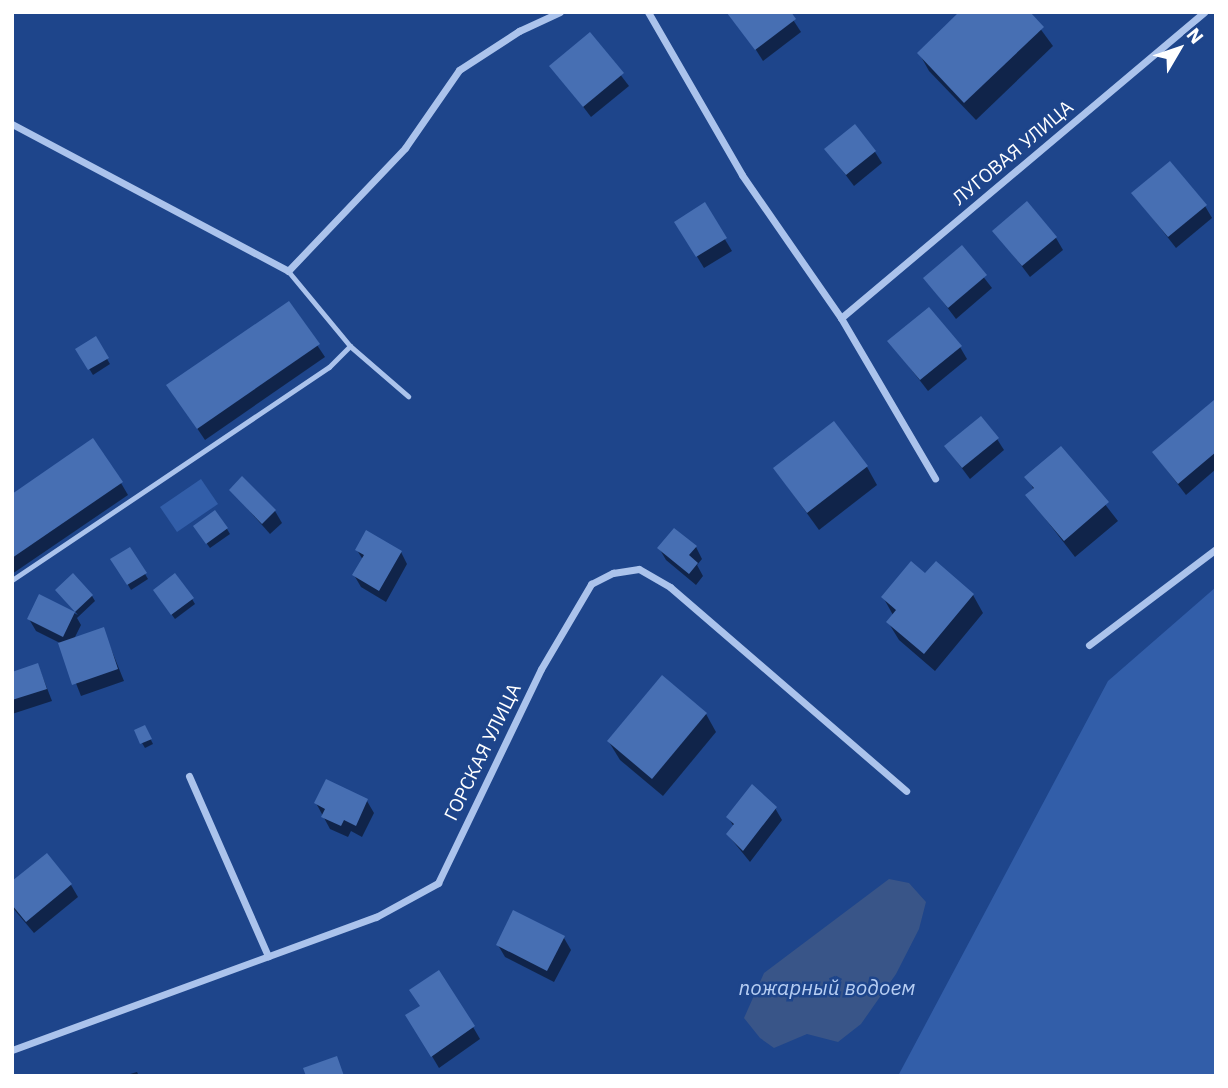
<!DOCTYPE html>
<html>
<head>
<meta charset="utf-8">
<style>
	body { margin:0 }
	#map { position:relative; width:1228px; height:1088px; overflow:hidden; background:#1e458b; font-family:"IBM Plex Sans",sans-serif }
	div>[style] { position:absolute }
	[style*='--x'] { left:calc(var(--x)*1px); top:calc(var(--y)*1px); width:calc(var(--w)*1px); rotate:calc(var(--a)*1deg) }
	.green>* { inset:0; background:#325ea9 }
	.water>* { inset:0; background:#395588 }
	.shadow>* { inset:0; background:#0007 }
	.building>* { inset:0; background:#476fb3 }
	.lane>* { height:5px; margin:-2.5px; padding:0 2.5px; transform-origin:2.5px; border-radius:2.5px; background:#abc3ec }
	.street>* { height:7px; margin:-3.5px; padding:0 3.5px; transform-origin:3.5px; border-radius:3.5px; background:#abc3ec }
	span { translate:-50% -50%; white-space:nowrap; text-align:center; line-height:1.15; -webkit-text-stroke:5px #1e458b; paint-order:stroke }
	.street-label { font-size:19px; color:#fff }
	.water-label { font-size:21px; color:#b7cef3; font-style:italic }
	.frame { position:absolute; inset:0; border:14px solid #fff; pointer-events:none }
	.north { position:absolute; left:1144px; top:14px; width:70px; height:70px; -webkit-text-stroke:5px #1e458b; paint-order:stroke; rotate:51deg; font-size:19px; font-weight:700; line-height:28px; text-align:center; color:#fff }
	.north::after { content:''; display:block; margin:auto; width:24px; height:32px; background:#fff; clip-path:polygon(50% 0,100% 100%,50% 72%,0 100%) }
</style>
</head>
<body>
<div id="map">
	<div class="green">
		<div style="clip-path:polygon(201px 479px,218px 504px,177px 532px,160px 507px)"></div>
		<div style="clip-path:polygon(1216px 587px,1216px 1076px,898px 1076px,1108px 681px)"></div>
	</div>
	<div class="water">
		<div style="clip-path:polygon(889px 879px,909px 883px,926px 902px,919px 929px,896px 974px,861px 1024px,838px 1042px,807px 1034px,774px 1048px,760px 1038px,744px 1018px,764px 973px)"></div>
	</div>
	<div class="shadow">
		<div style="clip-path:polygon(732px 12px,788px 12px,801px 32px,763px 61px)"></div>
		<div style="clip-path:polygon(1028px 12px,1053px 46px,976px 120px,929px 71px,919px 53px)"></div>
		<div style="clip-path:polygon(590px 35px,629px 86px,591px 117px,552px 66px)"></div>
		<div style="clip-path:polygon(826px 149px,875px 152px,882px 163px,854px 186px)"></div>
		<div style="clip-path:polygon(1133px 193px,1205px 206px,1212px 218px,1176px 248px)"></div>
		<div style="clip-path:polygon(704px 205px,732px 251px,704px 268px,676px 222px)"></div>
		<div style="clip-path:polygon(995px 231px,1056px 238px,1063px 250px,1030px 277px)"></div>
		<div style="clip-path:polygon(961px 248px,992px 288px,956px 319px,925px 278px)"></div>
		<div style="clip-path:polygon(289px 303px,325px 357px,205px 440px,176px 397px)"></div>
		<div style="clip-path:polygon(95px 339px,110px 364px,93px 375px,77px 349px)"></div>
		<div style="clip-path:polygon(890px 342px,960px 347px,967px 359px,928px 391px)"></div>
		<div style="clip-path:polygon(1214px 403px,1216px 469px,1186px 495px,1154px 453px)"></div>
		<div style="clip-path:polygon(997px 439px,1004px 450px,970px 479px,946px 447px)"></div>
		<div style="clip-path:polygon(1061px 448px,1118px 521px,1075px 557px,1027px 495px,1034px 490px,1027px 477px)"></div>
		<div style="clip-path:polygon(867px 467px,877px 485px,819px 530px,775px 469px)"></div>
		<div style="clip-path:polygon(121px 483px,128px 495px,12px 574px,12px 496px)"></div>
		<div style="clip-path:polygon(231px 490px,275px 511px,282px 523px,270px 534px)"></div>
		<div style="clip-path:polygon(227px 529px,230px 534px,210px 548px,198px 531px)"></div>
		<div style="clip-path:polygon(696px 547px,702px 559px,697px 565px,703px 576px,696px 585px,666px 560px,659px 548px)"></div>
		<div style="clip-path:polygon(130px 549px,148px 579px,131px 590px,113px 559px)"></div>
		<div style="clip-path:polygon(357px 550px,401px 552px,407px 564px,386px 602px,361px 587px,354px 575px,363px 560px)"></div>
		<div style="clip-path:polygon(936px 564px,973px 595px,983px 613px,935px 671px,899px 640px,888px 622px,893px 615px,883px 597px,926px 576px)"></div>
		<div style="clip-path:polygon(57px 591px,92px 596px,95px 601px,77px 618px,81px 625px,74px 639px,103px 629px,124px 681px,81px 696px,60px 643px,36px 631px,29px 619px,40px 596px,78px 615px)"></div>
		<div style="clip-path:polygon(158px 596px,192px 599px,195px 604px,175px 619px)"></div>
		<div style="clip-path:polygon(38px 665px,52px 701px,12px 714px,12px 673px)"></div>
		<div style="clip-path:polygon(706px 714px,716px 732px,663px 796px,620px 760px,609px 742px)"></div>
		<div style="clip-path:polygon(145px 728px,153px 744px,145px 748px,142px 743px)"></div>
		<div style="clip-path:polygon(367px 801px,374px 813px,362px 837px,351px 831px,348px 837px,330px 829px,316px 803px)"></div>
		<div style="clip-path:polygon(775px 808px,782px 820px,750px 862px,728px 835px,734px 827px,728px 817px)"></div>
		<div style="clip-path:polygon(12px 883px,71px 885px,78px 897px,34px 933px,12px 907px)"></div>
		<div style="clip-path:polygon(564px 938px,571px 950px,554px 982px,505px 957px,498px 945px)"></div>
		<div style="clip-path:polygon(408px 1016px,473px 1027px,480px 1039px,439px 1068px)"></div>
		<div style="clip-path:polygon(137px 1072px,139px 1076px,123px 1076px)"></div>
	</div>
	<div class="building">
		<div style="clip-path:polygon(791px 12px,796px 19px,755px 50px,727px 13px)"></div>
		<div style="clip-path:polygon(959px 12px,1030px 12px,1044px 27px,964px 103px,917px 53px)"></div>
		<div style="clip-path:polygon(590px 32px,624px 73px,583px 107px,549px 66px)"></div>
		<div style="clip-path:polygon(855px 124px,876px 151px,846px 175px,824px 149px)"></div>
		<div style="clip-path:polygon(1170px 161px,1207px 205px,1168px 237px,1131px 193px)"></div>
		<div style="clip-path:polygon(1027px 201px,1057px 237px,1022px 266px,992px 231px)"></div>
		<div style="clip-path:polygon(705px 202px,727px 238px,696px 257px,674px 222px)"></div>
		<div style="clip-path:polygon(962px 245px,987px 275px,948px 308px,923px 278px)"></div>
		<div style="clip-path:polygon(289px 301px,320px 344px,197px 429px,166px 385px)"></div>
		<div style="clip-path:polygon(929px 307px,962px 346px,920px 380px,887px 341px)"></div>
		<div style="clip-path:polygon(96px 336px,109px 358px,88px 370px,75px 349px)"></div>
		<div style="clip-path:polygon(1214px 400px,1216px 452px,1178px 484px,1152px 452px)"></div>
		<div style="clip-path:polygon(981px 416px,999px 438px,962px 468px,944px 446px)"></div>
		<div style="clip-path:polygon(834px 421px,868px 466px,807px 513px,773px 468px)"></div>
		<div style="clip-path:polygon(93px 438px,123px 482px,12px 558px,12px 494px)"></div>
		<div style="clip-path:polygon(1061px 446px,1109px 502px,1064px 541px,1025px 495px,1034px 488px,1024px 477px)"></div>
		<div style="clip-path:polygon(242px 476px,276px 510px,262px 524px,229px 490px)"></div>
		<div style="clip-path:polygon(215px 510px,228px 528px,206px 544px,193px 526px)"></div>
		<div style="clip-path:polygon(674px 528px,697px 546px,689px 555px,698px 563px,689px 574px,657px 548px)"></div>
		<div style="clip-path:polygon(366px 530px,402px 551px,379px 591px,352px 575px,364px 555px,355px 550px)"></div>
		<div style="clip-path:polygon(130px 547px,147px 573px,127px 585px,110px 559px)"></div>
		<div style="clip-path:polygon(911px 561px,925px 573px,936px 561px,974px 594px,924px 654px,886px 622px,896px 610px,881px 597px)"></div>
		<div style="clip-path:polygon(73px 573px,93px 595px,75px 612px,63px 637px,27px 619px,39px 594px,75px 612px,55px 590px)"></div>
		<div style="clip-path:polygon(175px 573px,194px 598px,171px 615px,153px 590px)"></div>
		<div style="clip-path:polygon(104px 627px,118px 669px,72px 685px,58px 643px)"></div>
		<div style="clip-path:polygon(38px 663px,47px 689px,12px 700px,12px 672px)"></div>
		<div style="clip-path:polygon(662px 675px,707px 713px,652px 779px,607px 741px)"></div>
		<div style="clip-path:polygon(145px 725px,152px 739px,140px 744px,134px 730px)"></div>
		<div style="clip-path:polygon(326px 779px,368px 799px,356px 826px,344px 820px,341px 826px,321px 817px,325px 809px,314px 803px)"></div>
		<div style="clip-path:polygon(752px 784px,777px 807px,743px 851px,726px 834px,734px 824px,726px 817px)"></div>
		<div style="clip-path:polygon(47px 853px,72px 884px,26px 922px,12px 905px,12px 881px)"></div>
		<div style="clip-path:polygon(513px 910px,565px 936px,547px 971px,496px 945px)"></div>
		<div style="clip-path:polygon(439px 970px,475px 1026px,431px 1057px,405px 1015px,420px 1006px,409px 990px)"></div>
		<div style="clip-path:polygon(337px 1056px,344px 1076px,306px 1076px,303px 1068px)"></div>
	</div>
	<div class="lane">
		<div style="--x:288;--y:271;--w:97;--a:50.4"></div>
		<div style="--x:350;--y:346;--w:77;--a:40.8"></div>
		<div style="--x:12;--y:580;--w:382;--a:-33.9"></div>
		<div style="--x:329;--y:367;--w:30;--a:-45"></div>
	</div>
	<div class="street">
		<div style="--x:648;--y:12;--w:188;--a:60"></div>
		<div style="--x:742;--y:175;--w:174;--a:55.3"></div>
		<div style="--x:841;--y:318;--w:186;--a:59.6"></div>
		<div style="--x:12;--y:124;--w:313;--a:28"></div>
		<div style="--x:288;--y:271;--w:170;--a:-46.4"></div>
		<div style="--x:405;--y:148;--w:95;--a:-55.3"></div>
		<div style="--x:459;--y:70;--w:72;--a:-33"></div>
		<div style="--x:519;--y:31;--w:45;--a:-24.9"></div>
		<div style="--x:841;--y:318;--w:475;--a:-40.1"></div>
		<div style="--x:1089;--y:645;--w:159;--a:-37.1"></div>
		<div style="--x:189;--y:776;--w:197;--a:66.3"></div>
		<div style="--x:12;--y:1050;--w:388;--a:-20.1"></div>
		<div style="--x:376;--y:917;--w:71;--a:-28.7"></div>
		<div style="--x:438;--y:883;--w:237;--a:-64.3"></div>
		<div style="--x:541;--y:669;--w:99;--a:-59.5"></div>
		<div style="--x:591;--y:584;--w:25;--a:-27"></div>
		<div style="--x:613;--y:573;--w:26;--a:-9"></div>
		<div style="--x:639;--y:569;--w:36;--a:30"></div>
		<div style="--x:670;--y:587;--w:312;--a:40.8"></div>
	</div>
	<div class="street-label">
		<span style="left:1013px;top:153px;rotate:-40deg">ЛУГОВАЯ УЛИЦА</span>
		<span style="left:483px;top:752px;rotate:-64deg">ГОРСКАЯ УЛИЦА</span>
	</div>
	<div class="water-label">
		<span style="left:827px;top:987px">пожарный водоем</span>
	</div>
	<div class="frame"></div>
	<div class="north">N</div>
</div>
</body>
</html>
